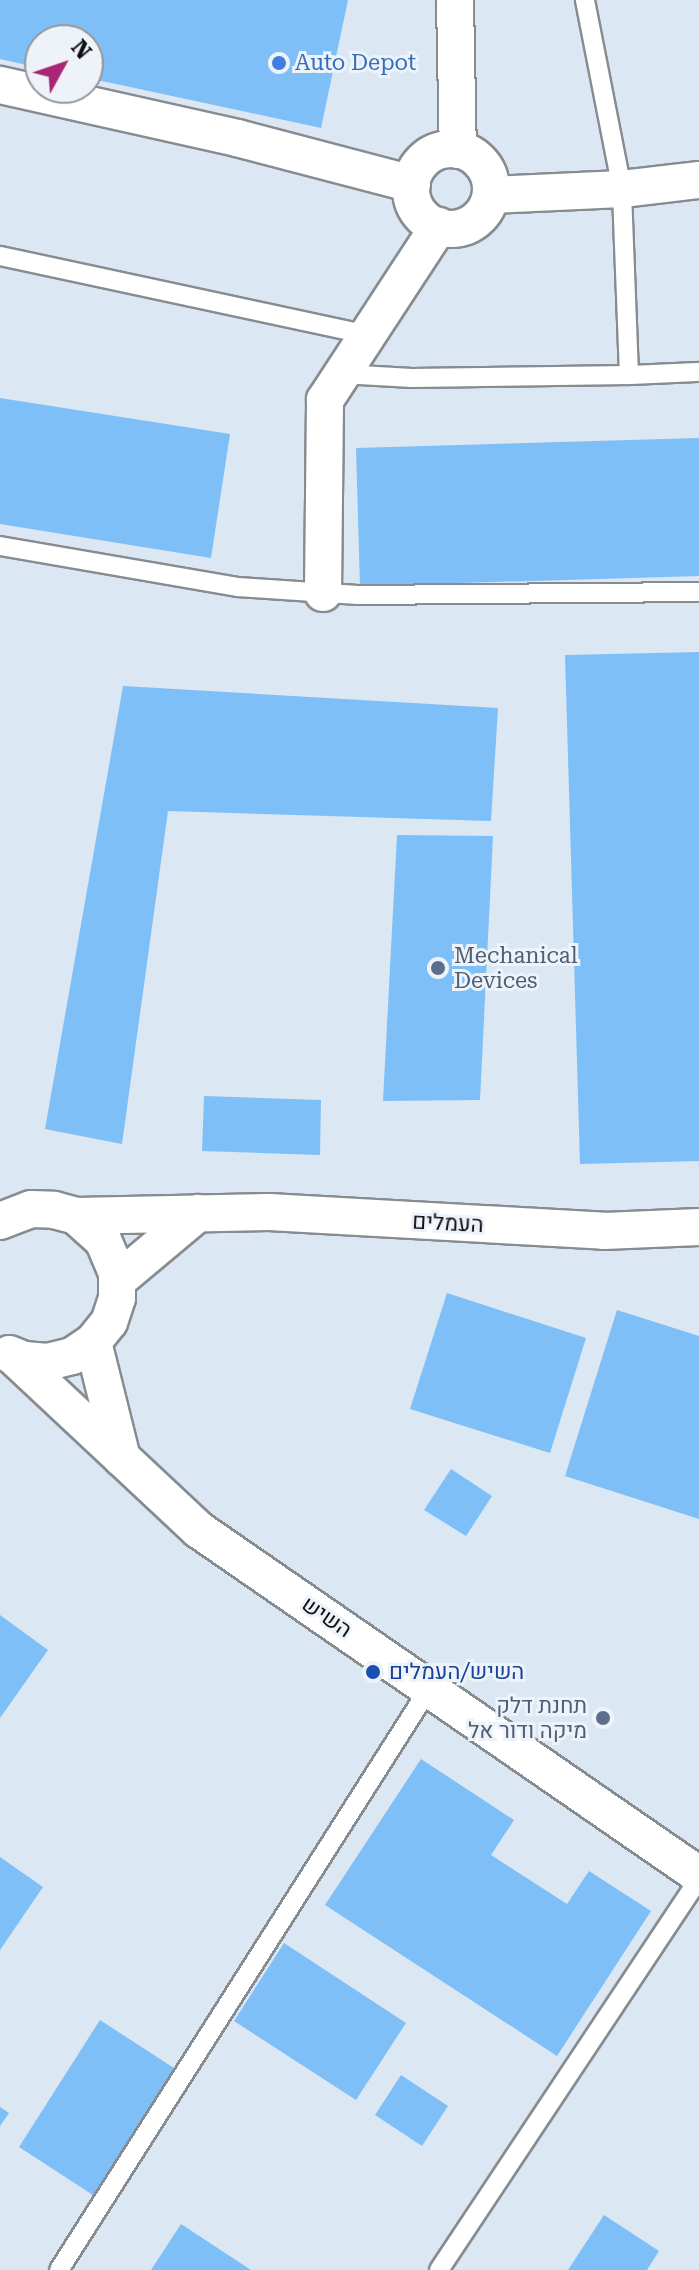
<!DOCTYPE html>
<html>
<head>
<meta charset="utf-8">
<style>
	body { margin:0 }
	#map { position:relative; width:699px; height:2270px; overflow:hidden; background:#edf3f9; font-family:"Roboto Serif",Heebo,serif }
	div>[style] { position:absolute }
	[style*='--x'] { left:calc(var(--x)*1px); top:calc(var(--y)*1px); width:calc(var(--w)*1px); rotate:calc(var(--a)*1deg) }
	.built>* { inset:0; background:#dbe7f2 }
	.building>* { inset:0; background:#7fbff8 }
	.roads { filter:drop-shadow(2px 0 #878c91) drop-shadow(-2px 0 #878c91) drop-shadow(0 2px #878c91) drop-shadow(0 -2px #878c91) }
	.service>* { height:18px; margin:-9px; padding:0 9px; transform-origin:9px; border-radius:9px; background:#fff }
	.minor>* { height:36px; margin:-18px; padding:0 18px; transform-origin:18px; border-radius:18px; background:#fff }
	.minor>.ring { margin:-18px; padding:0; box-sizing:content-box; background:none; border:36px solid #fff; border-radius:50% }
	.dots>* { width:22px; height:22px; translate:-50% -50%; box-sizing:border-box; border:4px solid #edf3f9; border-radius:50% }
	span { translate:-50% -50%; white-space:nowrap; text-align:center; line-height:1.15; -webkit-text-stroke:6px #edf3f9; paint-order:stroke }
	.shop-label { font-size:22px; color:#366cbe }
	.left { translate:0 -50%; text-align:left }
	.service-label { font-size:22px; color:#4e5e75 }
	.right { translate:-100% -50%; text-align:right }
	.street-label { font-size:22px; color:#0e1012 }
	.transit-label { font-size:22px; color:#164399 }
	.north { position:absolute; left:24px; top:24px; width:80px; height:80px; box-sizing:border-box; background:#edf3f9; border:2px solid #94989d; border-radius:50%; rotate:50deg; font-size:22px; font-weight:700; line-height:32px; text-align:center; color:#0e1012 }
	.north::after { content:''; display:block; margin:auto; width:28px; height:36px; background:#a82675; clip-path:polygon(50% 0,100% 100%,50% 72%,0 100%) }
</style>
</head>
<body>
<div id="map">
	<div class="built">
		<div style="clip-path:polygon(evenodd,0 0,699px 0,699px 2270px,0 2270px,0 0,40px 40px,88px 40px,88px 88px,40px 88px,40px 40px)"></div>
	</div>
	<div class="building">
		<div style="clip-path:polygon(0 0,348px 0,321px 128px,88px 78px,88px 40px,40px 40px,40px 68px,0 59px)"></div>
		<div style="clip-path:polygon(0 398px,230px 434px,211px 558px,0 524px)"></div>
		<div style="clip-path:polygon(699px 438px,699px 576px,360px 586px,356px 448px)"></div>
		<div style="clip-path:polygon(699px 652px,699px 1161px,580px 1164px,565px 655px)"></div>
		<div style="clip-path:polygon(123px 686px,498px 708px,491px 821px,168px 811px,122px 1144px,45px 1129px)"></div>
		<div style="clip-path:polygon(397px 835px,493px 836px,480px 1100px,383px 1101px)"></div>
		<div style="clip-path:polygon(204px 1096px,321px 1100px,320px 1155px,202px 1151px)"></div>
		<div style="clip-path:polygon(447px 1293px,586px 1338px,550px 1453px,410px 1409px)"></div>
		<div style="clip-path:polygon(617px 1310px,699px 1336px,699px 1519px,565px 1476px)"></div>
		<div style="clip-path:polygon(451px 1469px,492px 1496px,466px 1536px,424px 1510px)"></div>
		<div style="clip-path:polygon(0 1615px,48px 1650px,0 1718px)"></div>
		<div style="clip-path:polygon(421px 1759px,514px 1820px,491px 1855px,567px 1904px,589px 1871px,651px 1911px,557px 2056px,325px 1905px)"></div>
		<div style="clip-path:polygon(0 1857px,43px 1887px,0 1950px)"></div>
		<div style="clip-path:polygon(284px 1943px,406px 2023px,356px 2100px,234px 2021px)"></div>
		<div style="clip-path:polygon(100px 2020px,177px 2070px,96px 2197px,19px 2147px)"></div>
		<div style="clip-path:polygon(401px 2075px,448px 2106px,422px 2146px,375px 2115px)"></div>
		<div style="clip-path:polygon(0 2107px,9px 2113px,0 2126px)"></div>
		<div style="clip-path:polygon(604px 2215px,659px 2251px,647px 2270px,568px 2270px)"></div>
		<div style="clip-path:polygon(181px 2224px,251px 2270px,151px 2270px)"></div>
	</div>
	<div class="roads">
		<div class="service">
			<div style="--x:0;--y:256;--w:375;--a:12.1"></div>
			<div style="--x:342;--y:374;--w:70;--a:3.3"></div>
			<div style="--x:412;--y:378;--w:217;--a:-0.8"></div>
			<div style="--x:629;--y:375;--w:186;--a:-92.2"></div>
			<div style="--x:622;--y:189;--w:193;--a:-101.1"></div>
			<div style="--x:629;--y:375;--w:70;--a:-2.5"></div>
			<div style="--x:0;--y:546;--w:242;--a:9.8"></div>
			<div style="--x:238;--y:587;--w:120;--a:3.8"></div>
			<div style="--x:358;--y:595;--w:341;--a:-0.5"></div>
			<div style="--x:59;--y:2270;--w:691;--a:-57.53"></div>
			<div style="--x:439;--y:2270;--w:470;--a:-56.4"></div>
		</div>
		<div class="minor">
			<div style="--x:455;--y:0;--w:150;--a:88.9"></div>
			<div style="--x:0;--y:85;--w:243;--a:12.6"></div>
			<div style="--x:237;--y:138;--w:181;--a:14.7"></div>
			<div class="ring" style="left:411px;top:149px;width:44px;height:44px"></div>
			<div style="--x:491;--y:195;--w:131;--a:-2.6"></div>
			<div style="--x:622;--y:189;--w:78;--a:-6.7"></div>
			<div style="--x:323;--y:593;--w:193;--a:-89.4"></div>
			<div style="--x:325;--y:400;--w:208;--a:-56.8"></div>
			<div style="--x:76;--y:1216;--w:193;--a:-1.2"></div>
			<div style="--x:269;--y:1212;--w:336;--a:3.2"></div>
			<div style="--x:604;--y:1231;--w:95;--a:-2.4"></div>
			<div style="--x:0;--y:1221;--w:33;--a:-21"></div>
			<div style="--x:31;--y:1209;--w:23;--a:2"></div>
			<div style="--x:54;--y:1210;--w:23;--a:15"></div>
			<div style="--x:76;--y:1216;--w:36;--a:42"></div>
			<div style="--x:103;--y:1240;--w:36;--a:67"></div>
			<div style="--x:117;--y:1273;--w:25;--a:90"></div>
			<div style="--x:117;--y:1298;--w:25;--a:108"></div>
			<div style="--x:109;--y:1322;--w:26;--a:129"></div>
			<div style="--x:93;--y:1342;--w:25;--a:146"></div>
			<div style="--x:72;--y:1356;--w:25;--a:166"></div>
			<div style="--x:48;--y:1362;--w:24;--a:-175"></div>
			<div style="--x:24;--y:1360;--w:16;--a:-158"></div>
			<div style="--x:117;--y:1281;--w:106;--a:-40"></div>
			<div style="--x:93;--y:1342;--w:120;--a:76"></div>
			<div style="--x:13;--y:1356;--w:255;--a:43.1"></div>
			<div style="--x:199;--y:1530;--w:607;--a:34.61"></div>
		</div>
	</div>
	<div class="dots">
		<div style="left:279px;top:63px;background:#3f7fe0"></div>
		<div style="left:438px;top:968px;background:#5c6f8a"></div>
		<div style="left:373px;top:1672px;background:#1a4fb4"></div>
		<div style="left:603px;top:1718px;background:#5c6f8a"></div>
	</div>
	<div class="shop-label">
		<span class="left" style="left:295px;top:63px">Auto Depot</span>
	</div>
	<div class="service-label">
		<span class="left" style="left:454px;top:968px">Mechanical<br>Devices</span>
		<span class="right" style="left:587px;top:1718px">תחנת דלק<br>מיקה ודור אל</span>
	</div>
	<div class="street-label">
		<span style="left:448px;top:1223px;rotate:3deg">העמלים</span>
		<span style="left:327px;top:1617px;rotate:34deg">השיש</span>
	</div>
	<div class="transit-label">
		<span class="left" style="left:389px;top:1672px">השיש/העמלים</span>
	</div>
	<div class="north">N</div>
</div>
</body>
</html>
